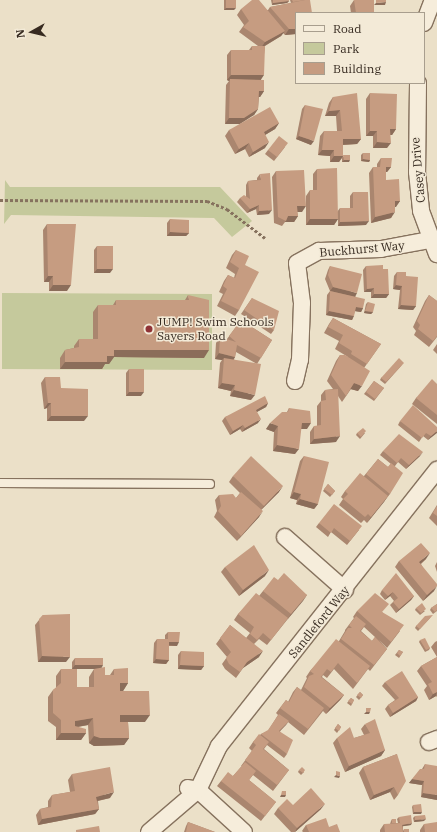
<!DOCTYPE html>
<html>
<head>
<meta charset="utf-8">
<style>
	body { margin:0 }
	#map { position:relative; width:437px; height:832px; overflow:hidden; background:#ebe0c8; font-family:"IBM Plex Serif",serif }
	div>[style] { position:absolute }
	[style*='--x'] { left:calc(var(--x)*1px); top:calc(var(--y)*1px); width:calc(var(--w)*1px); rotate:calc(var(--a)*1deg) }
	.green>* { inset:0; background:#c5c99c }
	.path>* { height:2.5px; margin-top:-1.25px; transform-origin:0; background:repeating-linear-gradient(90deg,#86725e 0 3px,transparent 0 5px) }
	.roads { filter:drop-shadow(1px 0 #86725e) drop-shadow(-1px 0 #86725e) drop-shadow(0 1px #86725e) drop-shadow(0 -1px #86725e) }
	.service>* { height:8px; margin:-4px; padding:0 4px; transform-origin:4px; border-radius:4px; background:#f6eddb }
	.minor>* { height:16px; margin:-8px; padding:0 8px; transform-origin:8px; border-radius:8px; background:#f6eddb }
	.wall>* { inset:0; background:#aa866f }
	.shaded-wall>* { inset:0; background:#8b6d5a }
	.building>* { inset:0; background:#c69c81 }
	.dots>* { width:11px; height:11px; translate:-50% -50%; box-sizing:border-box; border:2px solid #f3ead7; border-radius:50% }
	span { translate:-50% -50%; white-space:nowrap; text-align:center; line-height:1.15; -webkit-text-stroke:3px #f3ead7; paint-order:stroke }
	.street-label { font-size:12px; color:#372b21 }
	.poi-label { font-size:12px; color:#372b21 }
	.left { translate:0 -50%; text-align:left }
	.legend { position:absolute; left:295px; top:12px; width:130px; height:72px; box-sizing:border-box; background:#f3ead7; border:1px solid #a89e8e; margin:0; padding:5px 7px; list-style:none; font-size:12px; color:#372b21 }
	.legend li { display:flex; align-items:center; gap:8px; height:20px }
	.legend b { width:20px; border:1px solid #a89e8e }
	.north { position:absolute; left:12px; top:12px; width:40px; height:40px; -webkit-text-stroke:3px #f3ead7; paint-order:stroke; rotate:262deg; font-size:11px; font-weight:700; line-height:16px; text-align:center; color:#372b21 }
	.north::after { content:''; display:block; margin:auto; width:14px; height:18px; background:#372b21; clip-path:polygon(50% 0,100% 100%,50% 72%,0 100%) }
</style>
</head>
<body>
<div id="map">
	<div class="green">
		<div style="clip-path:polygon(5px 180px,10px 187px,220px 187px,252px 221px,232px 237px,214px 218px,11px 215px,4px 224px)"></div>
		<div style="clip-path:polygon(2px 293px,212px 294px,212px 370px,2px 369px)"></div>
	</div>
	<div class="path">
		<div style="--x:0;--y:200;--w:207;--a:0.3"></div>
		<div style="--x:207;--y:201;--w:22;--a:22"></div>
		<div style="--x:227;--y:209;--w:48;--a:37.3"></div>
	</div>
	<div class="roads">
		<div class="service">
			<div style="--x:0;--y:483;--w:210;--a:0.3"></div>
		</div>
		<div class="minor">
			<div style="--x:424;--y:23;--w:25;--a:-69"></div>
			<div style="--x:418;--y:83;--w:89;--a:90.6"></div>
			<div style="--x:417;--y:172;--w:39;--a:84"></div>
			<div style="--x:421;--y:211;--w:46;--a:69.6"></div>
			<div style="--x:295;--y:381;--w:22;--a:-77"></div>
			<div style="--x:300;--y:360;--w:57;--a:-88"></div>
			<div style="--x:302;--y:303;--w:40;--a:-97.1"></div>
			<div style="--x:297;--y:263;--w:25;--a:-29"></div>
			<div style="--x:319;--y:251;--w:62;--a:-1.8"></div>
			<div style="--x:381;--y:249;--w:50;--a:-10.4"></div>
			<div style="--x:285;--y:537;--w:80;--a:41.5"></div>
			<div style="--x:429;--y:742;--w:9;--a:-21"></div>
			<div style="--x:188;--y:788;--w:10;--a:11"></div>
			<div style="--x:198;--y:790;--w:62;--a:42.4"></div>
			<div style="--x:149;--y:832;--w:65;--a:-40.6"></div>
			<div style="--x:198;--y:790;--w:49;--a:-64.5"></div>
			<div style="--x:219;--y:746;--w:352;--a:-51.7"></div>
		</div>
	</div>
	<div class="wall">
		<div style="clip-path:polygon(224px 0,236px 0,234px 10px,224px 10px)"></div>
		<div style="clip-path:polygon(271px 0,289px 0,289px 1px,287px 3px,272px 5px)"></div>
		<div style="clip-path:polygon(290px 0,310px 0,296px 13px,296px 34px,285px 35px,283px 33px,281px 36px,265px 46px,261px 80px,264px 91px,260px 97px,259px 97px,258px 109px,254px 115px,225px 124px,226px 85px,229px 81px,227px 80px,227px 55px,231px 50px,249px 50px,252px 46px,258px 46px,239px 32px,244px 25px,237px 15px,241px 9px,268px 10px,270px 7px,291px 3px)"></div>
		<div style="clip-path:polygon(354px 0,374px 13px,351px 13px,350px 6px)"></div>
		<div style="clip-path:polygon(370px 93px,396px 129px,392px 135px,390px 135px,387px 148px,373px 148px,373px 136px,366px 136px,366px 99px)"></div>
		<div style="clip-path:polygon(333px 97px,361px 139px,357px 144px,343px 145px,343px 156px,349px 162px,342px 162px,342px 158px,339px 162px,330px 162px,330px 156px,318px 155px,320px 136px,324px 131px,337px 131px,336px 116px,325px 116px,329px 103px)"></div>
		<div style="clip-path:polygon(305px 105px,311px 145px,296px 139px,302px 109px)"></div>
		<div style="clip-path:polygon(279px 123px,275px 129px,265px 135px,265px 148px,249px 157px,245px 149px,235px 154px,225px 136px,229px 130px)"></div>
		<div style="clip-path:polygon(285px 147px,274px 161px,265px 154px,268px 150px)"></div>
		<div style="clip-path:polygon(363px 153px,370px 160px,369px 162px,361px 161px,361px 155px)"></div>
		<div style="clip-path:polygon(381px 158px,391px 167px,387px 172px,386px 172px,386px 180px,400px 201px,395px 207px,391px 218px,371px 223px,369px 173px,373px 167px,377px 167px,377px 164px)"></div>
		<div style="clip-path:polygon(317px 169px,337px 212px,340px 208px,350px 208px,350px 196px,353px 192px,366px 225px,338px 226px,338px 219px,334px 225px,306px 225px,306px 196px,310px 190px,313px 190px,313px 174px)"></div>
		<div style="clip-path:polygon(276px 171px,302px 212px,297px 212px,298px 216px,294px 222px,285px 222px,282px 226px,274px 223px,272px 177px)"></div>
		<div style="clip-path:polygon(260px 174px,269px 214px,257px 215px,256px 209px,247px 213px,237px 202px,240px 198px,246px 197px,246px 185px,248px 181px,257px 180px,257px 178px)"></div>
		<div style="clip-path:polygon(170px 219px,189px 233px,186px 236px,167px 236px,167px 223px)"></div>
		<div style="clip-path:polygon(47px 224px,67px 291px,49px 291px,49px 282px,44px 282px,43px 230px)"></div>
		<div style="clip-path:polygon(97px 246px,110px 273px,94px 273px,94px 250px)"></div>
		<div style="clip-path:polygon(236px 250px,245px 265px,239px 310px,235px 316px,217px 306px,223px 294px,219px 292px,224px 281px,228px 275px,234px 278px,235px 274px,226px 268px,232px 255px)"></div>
		<div style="clip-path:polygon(330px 266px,355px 296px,363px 308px,361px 312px,355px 311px,352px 320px,326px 315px,327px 295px,330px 291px,325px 279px,328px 270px)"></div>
		<div style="clip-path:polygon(366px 266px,383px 269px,389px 294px,386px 298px,371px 298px,371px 292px,364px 292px,363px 270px)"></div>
		<div style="clip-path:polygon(397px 272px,406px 276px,416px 306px,413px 310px,398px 309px,400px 290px,393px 289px,394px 276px)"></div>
		<div style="clip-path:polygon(188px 295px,204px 358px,114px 357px,109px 364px,105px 364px,102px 369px,60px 369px,60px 358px,65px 350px,74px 348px,74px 346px,79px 339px,93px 339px,93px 312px,98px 305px,113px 305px,116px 300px,185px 300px)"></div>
		<div style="clip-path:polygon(429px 295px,437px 301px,437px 337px,429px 347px,414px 335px,416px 331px,413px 327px,425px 301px)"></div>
		<div style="clip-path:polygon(252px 298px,274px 330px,271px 334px,259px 326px,263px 320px,257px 324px,241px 314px)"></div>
		<div style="clip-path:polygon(368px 302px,373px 312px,371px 314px,364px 313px,366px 304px)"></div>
		<div style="clip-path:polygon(333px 318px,381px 344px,364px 368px,358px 391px,351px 389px,342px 402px,338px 396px,336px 442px,310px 444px,310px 432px,314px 426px,317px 426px,317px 406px,321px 401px,321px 395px,325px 390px,333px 389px,327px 381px,336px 361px,340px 355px,348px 357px,335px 349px,339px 341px,324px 333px,329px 324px)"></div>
		<div style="clip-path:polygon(241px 320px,272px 340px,257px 364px,236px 352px,235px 357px,234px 359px,251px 400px,230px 396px,231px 391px,218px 388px,220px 363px,222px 360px,215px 359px,216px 343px,220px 337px,227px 339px)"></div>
		<div style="clip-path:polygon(437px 344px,437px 354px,433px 350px)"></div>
		<div style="clip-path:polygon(402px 365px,385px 384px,380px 380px,381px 378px)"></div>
		<div style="clip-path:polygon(129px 369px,141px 396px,126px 396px,126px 373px)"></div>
		<div style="clip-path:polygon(45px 377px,84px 421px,47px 421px,47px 408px,44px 409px,41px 383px)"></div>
		<div style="clip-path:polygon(374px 381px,384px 388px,374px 401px,364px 394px)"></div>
		<div style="clip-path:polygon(437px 384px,437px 424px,412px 404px,416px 398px)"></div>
		<div style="clip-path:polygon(268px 403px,266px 407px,257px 412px,258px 423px,242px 432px,240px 429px,230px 435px,222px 421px,225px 417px)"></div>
		<div style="clip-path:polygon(289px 408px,307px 429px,301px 429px,295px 454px,273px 451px,274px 432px,266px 429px,287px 412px)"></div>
		<div style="clip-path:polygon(400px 421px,437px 432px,428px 440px,423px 436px,419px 442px,398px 425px)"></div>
		<div style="clip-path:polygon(357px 433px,365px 433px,360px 439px,356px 435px)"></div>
		<div style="clip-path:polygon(383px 451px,420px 456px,406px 469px,398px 462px,395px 466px,390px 494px,367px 523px,364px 520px,361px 523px,339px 505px,343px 499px,341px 497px,345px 491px,364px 476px,378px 459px,388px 467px,391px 464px,380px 455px)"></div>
		<div style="clip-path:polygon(304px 456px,318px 504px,314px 509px,296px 504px,297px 500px,290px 498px,300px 461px)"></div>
		<div style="clip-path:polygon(233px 476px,279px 492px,261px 510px,259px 517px,237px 541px,214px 517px,217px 511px,215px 500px,219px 495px,236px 498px,240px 493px,229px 482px)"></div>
		<div style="clip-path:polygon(328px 484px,335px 491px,330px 497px,323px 491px)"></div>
		<div style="clip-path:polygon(437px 505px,437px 526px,429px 518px)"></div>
		<div style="clip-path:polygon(319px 523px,359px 530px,347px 545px,331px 532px,328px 537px,316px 527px)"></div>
		<div style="clip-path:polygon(426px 559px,421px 564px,434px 591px,423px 601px,395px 567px,399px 561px)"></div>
		<div style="clip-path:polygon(437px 562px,437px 572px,435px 566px)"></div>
		<div style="clip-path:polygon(225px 567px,265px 576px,239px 596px,221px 572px)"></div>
		<div style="clip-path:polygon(278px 580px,307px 595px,267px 645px,259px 639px,254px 644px,259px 657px,243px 668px,236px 678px,225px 669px,222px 664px,227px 657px,216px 644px,230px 625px,246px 638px,250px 633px,234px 620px,238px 614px,259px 596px,263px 591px)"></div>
		<div style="clip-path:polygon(382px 590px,414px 596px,411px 600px,396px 613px,390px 605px,394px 601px,390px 596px,385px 600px,380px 594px)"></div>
		<div style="clip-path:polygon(437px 604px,437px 611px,433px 614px,430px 610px,431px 608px)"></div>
		<div style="clip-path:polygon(416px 608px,425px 611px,420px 615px,415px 610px)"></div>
		<div style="clip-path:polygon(evenodd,357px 611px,382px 612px,400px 631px,387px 648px,379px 640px,387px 649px,370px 671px,368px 669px,353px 689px,334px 669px,327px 678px,323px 675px,322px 677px,344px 695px,340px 700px,326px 714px,323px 711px,304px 735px,288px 722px,280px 731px,287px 754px,284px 758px,267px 745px,264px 749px,289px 770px,273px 791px,253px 775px,249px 780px,276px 802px,261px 821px,217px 786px,221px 781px,233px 776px,242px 766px,241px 766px,252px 751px,249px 748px,253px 742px,261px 734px,268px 731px,278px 715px,276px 713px,286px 700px,288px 702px,293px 692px,297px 687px,301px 690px,307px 678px,306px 677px,310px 671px,339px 641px,345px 631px,345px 630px,354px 618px,353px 617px,357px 611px,364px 627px,375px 637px,372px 641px,361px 631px,364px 627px)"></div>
		<div style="clip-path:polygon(43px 615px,66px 662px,38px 662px,35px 625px)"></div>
		<div style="clip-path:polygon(431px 617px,418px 631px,415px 628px,416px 626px)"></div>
		<div style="clip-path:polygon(168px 632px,177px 646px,169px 646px,169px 660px,166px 664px,153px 663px,154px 643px,157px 639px,165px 639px,165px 635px)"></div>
		<div style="clip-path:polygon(420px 640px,430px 648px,429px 650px,425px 652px,419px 642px)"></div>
		<div style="clip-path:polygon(437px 641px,437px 697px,436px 696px,429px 700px,424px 690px,427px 686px,417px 671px,421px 666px,437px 657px,431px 647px,435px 642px)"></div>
		<div style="clip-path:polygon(399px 650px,403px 652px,399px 658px,395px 655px)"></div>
		<div style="clip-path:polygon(181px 651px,204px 666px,201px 670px,178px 669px,178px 655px)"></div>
		<div style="clip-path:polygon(evenodd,75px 658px,102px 668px,105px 675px,110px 675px,114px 669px,128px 683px,123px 691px,120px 691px,145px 722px,128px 722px,129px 738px,124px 745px,94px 746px,89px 743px,88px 725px,78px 727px,86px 733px,81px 740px,56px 740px,56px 727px,48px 721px,48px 697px,53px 690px,56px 688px,56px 676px,61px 669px,72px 669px,72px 662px,75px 658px,77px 669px,95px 669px,94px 669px,89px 677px,89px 687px,77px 687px,77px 669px)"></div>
		<div style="clip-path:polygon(385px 682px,418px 697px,416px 701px,390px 717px,385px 709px,388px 705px,395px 700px,382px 686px)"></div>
		<div style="clip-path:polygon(360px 692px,363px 695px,359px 700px,356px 697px)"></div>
		<div style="clip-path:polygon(351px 698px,354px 700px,351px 706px,347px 703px)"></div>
		<div style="clip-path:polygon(338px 724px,341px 727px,337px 733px,334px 730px)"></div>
		<div style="clip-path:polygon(365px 724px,385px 750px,381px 756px,345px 772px,333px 743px,337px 738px,354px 738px,364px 735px,361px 729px)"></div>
		<div style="clip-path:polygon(397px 754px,398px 795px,394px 800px,390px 792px,370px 800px,359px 773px,363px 767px)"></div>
		<div style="clip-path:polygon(425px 764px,437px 800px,421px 797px,422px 785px,409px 783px,422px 769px)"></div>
		<div style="clip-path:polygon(299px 770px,304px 772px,301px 775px,298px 772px)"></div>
		<div style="clip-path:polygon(72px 774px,110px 798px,98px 801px,99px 809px,95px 814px,38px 825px,36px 815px,40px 809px,48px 807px,48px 801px,52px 795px,70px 792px,68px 780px)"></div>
		<div style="clip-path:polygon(293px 805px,321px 809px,295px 832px,291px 832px,274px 814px,278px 808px)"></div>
		<div style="clip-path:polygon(413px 805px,421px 814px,413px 814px,412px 807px)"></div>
		<div style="clip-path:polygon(415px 816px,424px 821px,414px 822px,413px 818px)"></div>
		<div style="clip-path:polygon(399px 817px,411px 825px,403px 826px,403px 831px,404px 829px,409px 832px,380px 832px,380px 830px,384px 824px,390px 824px,391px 821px,392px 819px,396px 823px,398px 823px,397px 819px)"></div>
		<div style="clip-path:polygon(188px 822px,215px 832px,184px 832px,186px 826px)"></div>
		<div style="clip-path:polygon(424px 824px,437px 832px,420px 832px,420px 830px)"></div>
		<div style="clip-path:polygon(306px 825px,329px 827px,340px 832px,303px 832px,302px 831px)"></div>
	</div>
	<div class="shaded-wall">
		<div style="clip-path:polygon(289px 1px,287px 3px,272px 5px,273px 3px)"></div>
		<div style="clip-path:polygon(386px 2px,385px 5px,374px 5px,376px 3px)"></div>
		<div style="clip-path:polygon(226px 8px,236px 8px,234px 10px,224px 10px)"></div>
		<div style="clip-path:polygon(289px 29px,296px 29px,296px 34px,285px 35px)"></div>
		<div style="clip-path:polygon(285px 31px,281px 36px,261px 48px,265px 42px)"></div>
		<div style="clip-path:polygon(231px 75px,264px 75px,260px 81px,230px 79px,229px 81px,227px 80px)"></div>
		<div style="clip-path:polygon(259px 91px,264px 91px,260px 97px,255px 97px)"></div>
		<div style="clip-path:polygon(258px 109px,254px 115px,240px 124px,225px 124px,229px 118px)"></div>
		<div style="clip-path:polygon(340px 110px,336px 116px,325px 116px,329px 111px)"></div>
		<div style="clip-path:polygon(279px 123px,275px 129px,260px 138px,264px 132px)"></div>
		<div style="clip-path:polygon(390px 129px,396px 129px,392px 135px,386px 135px)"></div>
		<div style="clip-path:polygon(370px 131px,377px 131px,373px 136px,366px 136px)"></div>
		<div style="clip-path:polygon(299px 136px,314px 141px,311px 145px,296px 139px)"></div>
		<div style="clip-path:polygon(343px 139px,361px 139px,357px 144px,339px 145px)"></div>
		<div style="clip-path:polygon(269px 142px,265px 148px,249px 157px,253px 152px)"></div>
		<div style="clip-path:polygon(377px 142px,391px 143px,387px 148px,373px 148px)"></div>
		<div style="clip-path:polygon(249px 143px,245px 149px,235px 154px,239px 149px)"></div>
		<div style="clip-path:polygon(322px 150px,334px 150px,330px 156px,318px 155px)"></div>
		<div style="clip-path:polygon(334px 156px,343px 156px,339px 162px,330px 162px)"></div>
		<div style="clip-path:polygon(363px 159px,370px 160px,369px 162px,361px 161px)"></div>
		<div style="clip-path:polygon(344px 160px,350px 160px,349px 162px,342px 162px)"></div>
		<div style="clip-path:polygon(386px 167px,391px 167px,387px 172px,382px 172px)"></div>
		<div style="clip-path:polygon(395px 201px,400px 201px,396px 207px,391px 207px)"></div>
		<div style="clip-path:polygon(259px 205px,256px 209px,247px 213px,250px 209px)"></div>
		<div style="clip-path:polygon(297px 206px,306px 206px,302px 212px,293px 212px)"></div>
		<div style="clip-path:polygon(272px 210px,269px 214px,257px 215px,259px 211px)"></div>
		<div style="clip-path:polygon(395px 212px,391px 218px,371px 223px,375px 217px)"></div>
		<div style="clip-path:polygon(288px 216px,298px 216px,294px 222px,285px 222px)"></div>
		<div style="clip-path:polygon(310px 219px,338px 219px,334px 225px,306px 225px)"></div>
		<div style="clip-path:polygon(369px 221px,366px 225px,338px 226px,340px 222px)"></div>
		<div style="clip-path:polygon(170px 232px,189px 233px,186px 236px,167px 236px)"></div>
		<div style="clip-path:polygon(97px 269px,113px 269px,110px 273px,94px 273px)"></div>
		<div style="clip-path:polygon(48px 276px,53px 276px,49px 282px,44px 282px)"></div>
		<div style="clip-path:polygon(53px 285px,71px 285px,67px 291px,49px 291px)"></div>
		<div style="clip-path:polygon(396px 285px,402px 286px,400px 290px,393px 289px)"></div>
		<div style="clip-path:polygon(333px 287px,357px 293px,355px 297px,330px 291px)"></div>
		<div style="clip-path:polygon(374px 288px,371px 292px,364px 292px,367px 289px)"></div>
		<div style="clip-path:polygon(374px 294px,389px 294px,386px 298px,371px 298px)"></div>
		<div style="clip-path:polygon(401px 305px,416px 306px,413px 310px,398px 309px)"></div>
		<div style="clip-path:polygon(356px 307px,363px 308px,361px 312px,354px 311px)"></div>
		<div style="clip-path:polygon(329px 311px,354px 316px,352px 320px,326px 315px)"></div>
		<div style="clip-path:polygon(365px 311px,373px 312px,371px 314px,364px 313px)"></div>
		<div style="clip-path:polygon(265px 316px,263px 320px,257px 324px)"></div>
		<div style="clip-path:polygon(114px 350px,209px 350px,204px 358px,114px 357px,109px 364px,105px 364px,102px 369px,60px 369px,65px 362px,107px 356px)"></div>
		<div style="clip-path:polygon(219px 353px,235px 357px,231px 363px,224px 358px,222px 360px,215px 359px)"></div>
		<div style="clip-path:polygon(222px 383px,235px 385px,231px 391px,218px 388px)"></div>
		<div style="clip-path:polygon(354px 383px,362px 386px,358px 391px,350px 389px)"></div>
		<div style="clip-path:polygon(234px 390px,255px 395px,251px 400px,230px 396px)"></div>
		<div style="clip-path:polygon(129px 392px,144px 392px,141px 396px,126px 396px)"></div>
		<div style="clip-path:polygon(48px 403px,51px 403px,47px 408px,44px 409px)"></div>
		<div style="clip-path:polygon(268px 403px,266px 407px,253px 414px,256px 410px)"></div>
		<div style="clip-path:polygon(51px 416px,88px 416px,84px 421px,47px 421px)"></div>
		<div style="clip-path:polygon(261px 419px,258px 423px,242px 432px,245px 428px)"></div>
		<div style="clip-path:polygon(270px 423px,278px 426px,274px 432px,266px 429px)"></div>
		<div style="clip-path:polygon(302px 423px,311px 423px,307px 429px,298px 429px)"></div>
		<div style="clip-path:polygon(243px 425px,240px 429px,230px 435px,233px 431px)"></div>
		<div style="clip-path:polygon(437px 431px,437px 433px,428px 440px,431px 436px)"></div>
		<div style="clip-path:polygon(340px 436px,336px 442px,310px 444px,314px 439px)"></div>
		<div style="clip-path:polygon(277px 445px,299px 449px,295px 454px,273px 451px)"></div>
		<div style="clip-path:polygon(423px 452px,420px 456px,406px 469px,409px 465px)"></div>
		<div style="clip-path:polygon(283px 486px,279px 492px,260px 511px,264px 506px)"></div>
		<div style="clip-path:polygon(294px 492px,301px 494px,297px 500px,290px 498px)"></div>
		<div style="clip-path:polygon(388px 496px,384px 502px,367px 523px,371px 517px)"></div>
		<div style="clip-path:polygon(300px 499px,318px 504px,314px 509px,296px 504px)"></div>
		<div style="clip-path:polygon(263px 511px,259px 517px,237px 541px,241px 536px)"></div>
		<div style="clip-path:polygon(430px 553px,426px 559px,415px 568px,419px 562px)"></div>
		<div style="clip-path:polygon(269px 570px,265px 576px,239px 596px,243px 590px)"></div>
		<div style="clip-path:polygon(437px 586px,434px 591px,423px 601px,427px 595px)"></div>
		<div style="clip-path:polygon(393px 592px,390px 596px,385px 600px,388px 596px)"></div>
		<div style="clip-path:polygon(307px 595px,303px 601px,287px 620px,291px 614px)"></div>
		<div style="clip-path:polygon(414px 596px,411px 600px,396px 613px,399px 609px)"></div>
		<div style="clip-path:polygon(169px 642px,179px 642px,177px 646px,166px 645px)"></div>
		<div style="clip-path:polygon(263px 651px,259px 657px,243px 668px,236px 678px,247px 662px)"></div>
		<div style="clip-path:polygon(42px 656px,70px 657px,66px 662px,38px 662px)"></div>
		<div style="clip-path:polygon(156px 659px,169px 660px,166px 664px,153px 663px)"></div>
		<div style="clip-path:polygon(75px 665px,103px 665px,101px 669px,72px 669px)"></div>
		<div style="clip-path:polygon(180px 665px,204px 666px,201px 670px,178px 669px)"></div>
		<div style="clip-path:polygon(120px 683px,128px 683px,123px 691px,115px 691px)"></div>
		<div style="clip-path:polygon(437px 692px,436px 696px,429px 700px,433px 694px)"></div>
		<div style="clip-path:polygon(344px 695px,340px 700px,326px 714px,330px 708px)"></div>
		<div style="clip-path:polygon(418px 697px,416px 701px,390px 717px,393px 713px)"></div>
		<div style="clip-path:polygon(366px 712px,370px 712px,369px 714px,364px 714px)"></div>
		<div style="clip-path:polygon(120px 715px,150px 715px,145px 722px,115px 722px)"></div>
		<div style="clip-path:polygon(93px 718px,88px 725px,70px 728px,75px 721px)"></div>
		<div style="clip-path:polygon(289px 721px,286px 725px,276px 735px,279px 731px)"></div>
		<div style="clip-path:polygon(61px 733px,86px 733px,81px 740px,56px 740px)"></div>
		<div style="clip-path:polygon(94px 736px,129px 738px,124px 745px,94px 746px,89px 743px)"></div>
		<div style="clip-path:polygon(385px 750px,381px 756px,345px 772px,349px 766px)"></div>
		<div style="clip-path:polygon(336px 775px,340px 776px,339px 778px,334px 777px)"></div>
		<div style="clip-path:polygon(412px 779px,424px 781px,422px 785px,409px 783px)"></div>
		<div style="clip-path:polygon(394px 787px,390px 792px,370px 800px,374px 795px)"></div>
		<div style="clip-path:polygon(114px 792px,110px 798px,92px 802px,96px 797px)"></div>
		<div style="clip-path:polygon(423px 793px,437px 795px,437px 800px,421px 797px)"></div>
		<div style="clip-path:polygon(281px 795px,286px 795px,285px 797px,280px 797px)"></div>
		<div style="clip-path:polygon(325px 804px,321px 809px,295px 832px,297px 828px)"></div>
		<div style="clip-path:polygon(99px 809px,95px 814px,38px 825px,42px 819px)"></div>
		<div style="clip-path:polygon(414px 812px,422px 812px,421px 814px,413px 814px)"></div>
		<div style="clip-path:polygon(426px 819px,424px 821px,414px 822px,415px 820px)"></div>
		<div style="clip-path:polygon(412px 823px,411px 825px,398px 827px,400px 825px)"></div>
	</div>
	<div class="building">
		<div style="clip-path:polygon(226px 0,236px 0,236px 8px,226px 8px)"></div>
		<div style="clip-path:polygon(252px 0,259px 0,285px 31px,265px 42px,243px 27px,249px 21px,241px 9px)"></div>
		<div style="clip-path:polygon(273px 0,289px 0,289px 1px,273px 3px)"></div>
		<div style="clip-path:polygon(292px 0,305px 0,293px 2px)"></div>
		<div style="clip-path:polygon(305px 0,310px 0,312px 13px,296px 13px,296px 29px,289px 29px,270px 7px)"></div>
		<div style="clip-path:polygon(354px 0,374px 0,374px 13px,356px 13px)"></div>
		<div style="clip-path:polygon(376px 0,386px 0,386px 2px,376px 3px)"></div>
		<div style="clip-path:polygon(393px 12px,393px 13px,377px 13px)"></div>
		<div style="clip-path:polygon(252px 46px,265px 46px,264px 75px,231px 75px,231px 50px,252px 50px)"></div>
		<div style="clip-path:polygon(230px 79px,264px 80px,264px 91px,259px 91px,258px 109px,244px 118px,229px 118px)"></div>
		<div style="clip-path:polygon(357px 93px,361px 139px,343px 139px,343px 156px,334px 156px,334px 150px,322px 150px,324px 131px,342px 131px,340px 110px,329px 111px,333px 97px)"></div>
		<div style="clip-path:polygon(370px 93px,397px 94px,396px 129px,390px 129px,391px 143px,377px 142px,377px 131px,370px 131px)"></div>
		<div style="clip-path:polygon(305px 105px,323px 109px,314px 141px,299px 136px)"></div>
		<div style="clip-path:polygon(270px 107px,279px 123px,264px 132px,269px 142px,253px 152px,249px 143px,239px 149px,229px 130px)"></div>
		<div style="clip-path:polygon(279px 136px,288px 143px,277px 157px,268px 150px)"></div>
		<div style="clip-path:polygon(363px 153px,370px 153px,370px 160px,363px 159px)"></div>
		<div style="clip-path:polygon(343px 155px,350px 155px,350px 160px,344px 160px)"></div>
		<div style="clip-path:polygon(381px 158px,392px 158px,391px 167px,386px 167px,386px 180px,399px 179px,400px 201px,395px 201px,395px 212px,375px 217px,373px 167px,380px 167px)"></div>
		<div style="clip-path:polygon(337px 168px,338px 219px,310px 219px,310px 190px,317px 190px,317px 169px)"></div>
		<div style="clip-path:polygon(304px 170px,306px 206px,297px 206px,298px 216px,288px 216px,286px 221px,278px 217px,276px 171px)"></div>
		<div style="clip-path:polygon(270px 173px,272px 210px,259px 211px,259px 205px,250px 209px,240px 198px,244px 195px,250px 199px,248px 181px,261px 180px,260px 174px)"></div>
		<div style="clip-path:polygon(353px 192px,368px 192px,369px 221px,340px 222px,340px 208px,353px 208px)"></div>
		<div style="clip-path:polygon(170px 219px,189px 220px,189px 233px,170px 232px)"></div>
		<div style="clip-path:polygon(47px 224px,76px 224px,71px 285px,53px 285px,53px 276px,48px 276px)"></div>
		<div style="clip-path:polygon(97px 246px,113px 246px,113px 269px,97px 269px)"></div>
		<div style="clip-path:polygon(236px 250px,249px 256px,245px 265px,259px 272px,239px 310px,221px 301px,227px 289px,223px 286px,228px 275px,235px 278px,239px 268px,230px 262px)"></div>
		<div style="clip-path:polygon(383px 265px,383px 269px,388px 269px,389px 294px,374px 294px,374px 288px,367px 289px,366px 266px)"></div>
		<div style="clip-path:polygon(330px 266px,362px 274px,357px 293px,333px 287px,328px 275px)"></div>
		<div style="clip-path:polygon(397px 272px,406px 272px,406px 276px,418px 277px,416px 306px,401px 305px,402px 286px,396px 285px)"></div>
		<div style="clip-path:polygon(330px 291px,365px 299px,363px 308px,356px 307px,354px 316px,329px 311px)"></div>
		<div style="clip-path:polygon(188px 295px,209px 300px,209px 350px,114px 350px,114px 356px,107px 356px,107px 362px,65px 362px,65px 350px,79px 347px,79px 339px,98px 339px,98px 305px,116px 305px,116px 300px,189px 300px)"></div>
		<div style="clip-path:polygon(429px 295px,437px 301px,437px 336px,433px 341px,418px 329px,420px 325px,417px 321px)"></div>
		<div style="clip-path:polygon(252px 298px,279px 311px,274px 330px,262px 322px,265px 316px,260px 321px,244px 310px)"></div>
		<div style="clip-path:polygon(368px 302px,375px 304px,373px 312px,365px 311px)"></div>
		<div style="clip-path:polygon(333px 318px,381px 344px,367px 364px,351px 354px,352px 351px,339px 343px,343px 335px,328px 327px)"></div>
		<div style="clip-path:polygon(241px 320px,272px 340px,261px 358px,237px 345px,235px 357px,219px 353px,220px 337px,236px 342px,229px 336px)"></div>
		<div style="clip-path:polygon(340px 355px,345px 355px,370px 371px,362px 386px,354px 383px,346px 396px,331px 375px)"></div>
		<div style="clip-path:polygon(224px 358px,261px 364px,255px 395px,234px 390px,235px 385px,222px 383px)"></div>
		<div style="clip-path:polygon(399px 358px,404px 363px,386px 382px,381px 378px)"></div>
		<div style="clip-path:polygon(129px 369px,144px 369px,144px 392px,129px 392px)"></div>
		<div style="clip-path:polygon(45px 377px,60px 377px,61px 388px,88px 389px,88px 416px,51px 416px,51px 403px,48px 403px)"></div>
		<div style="clip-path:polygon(432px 379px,437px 384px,437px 415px,416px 398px)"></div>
		<div style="clip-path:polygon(374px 381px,384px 388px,375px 399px,366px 392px)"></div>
		<div style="clip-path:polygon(338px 389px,340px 436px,314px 439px,314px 426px,321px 425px,321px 401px,326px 400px,325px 390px)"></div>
		<div style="clip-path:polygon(265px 396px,268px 403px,256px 410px,261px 419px,245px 428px,243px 425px,233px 431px,225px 417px)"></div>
		<div style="clip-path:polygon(413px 405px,437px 427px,437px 431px,431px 436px,426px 433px,422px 438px,400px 421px)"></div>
		<div style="clip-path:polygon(289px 408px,310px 411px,311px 423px,302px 423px,299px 449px,277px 445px,278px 426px,270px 423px,282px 412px,288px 412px)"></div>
		<div style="clip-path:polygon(363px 428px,366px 431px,361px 437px,357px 433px)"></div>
		<div style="clip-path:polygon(399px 434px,423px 452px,409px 465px,401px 458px,397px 463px,383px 451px)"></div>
		<div style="clip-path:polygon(251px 456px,283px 486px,264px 506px,233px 476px)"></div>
		<div style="clip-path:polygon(304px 456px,329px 462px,318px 504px,300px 499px,301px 494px,294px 492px)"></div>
		<div style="clip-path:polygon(378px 459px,388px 467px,391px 463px,403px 473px,390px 494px,366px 474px)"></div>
		<div style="clip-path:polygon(360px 473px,388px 496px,371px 517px,368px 514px,365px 517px,343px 499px,348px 494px,345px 491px)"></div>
		<div style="clip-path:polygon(328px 484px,335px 491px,332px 495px,324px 489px)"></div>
		<div style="clip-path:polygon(241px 492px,263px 511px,241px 536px,218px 511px,221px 506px,219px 495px,233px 494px,236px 498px)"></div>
		<div style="clip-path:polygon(334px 504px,362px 526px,350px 541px,334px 528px,331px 533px,319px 523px)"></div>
		<div style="clip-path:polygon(437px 506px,437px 516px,433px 513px)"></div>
		<div style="clip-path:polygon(421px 543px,430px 553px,419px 562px,437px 584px,437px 586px,427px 595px,399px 561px)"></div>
		<div style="clip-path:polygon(254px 545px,269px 570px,243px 590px,225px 567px)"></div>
		<div style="clip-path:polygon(284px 573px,307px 595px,291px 614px,263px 591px,274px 577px,278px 580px)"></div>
		<div style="clip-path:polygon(396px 573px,414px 596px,399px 609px,393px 602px,398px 598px,393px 592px,388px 596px,382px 590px)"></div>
		<div style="clip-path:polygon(256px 593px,288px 618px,271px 640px,263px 633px,257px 640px,250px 634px,254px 627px,238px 614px)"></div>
		<div style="clip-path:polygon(375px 593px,389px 604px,382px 612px,404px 625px,391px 642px,357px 611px)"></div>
		<div style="clip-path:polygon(422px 603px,426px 609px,421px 613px,416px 608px)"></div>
		<div style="clip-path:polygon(437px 604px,437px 610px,435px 612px,431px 608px)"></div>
		<div style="clip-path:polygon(70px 614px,70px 657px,42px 656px,39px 619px,43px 615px)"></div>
		<div style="clip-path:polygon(433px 615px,420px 629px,416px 626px,425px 616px)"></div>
		<div style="clip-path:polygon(356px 616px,366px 624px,360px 631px,372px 641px,375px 637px,387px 649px,374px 665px,341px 639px,348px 628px,352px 628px,349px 625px)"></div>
		<div style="clip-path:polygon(230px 625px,263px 651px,247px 662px,240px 672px,229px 664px,226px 658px,231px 652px,220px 638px)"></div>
		<div style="clip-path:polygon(168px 632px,180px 632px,179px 642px,169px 642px,169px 660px,156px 659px,157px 639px,168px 639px)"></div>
		<div style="clip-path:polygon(425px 638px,430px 648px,426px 650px,420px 640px)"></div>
		<div style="clip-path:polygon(336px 639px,370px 666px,357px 683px,338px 663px,331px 672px,327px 669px,321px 677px,344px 695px,330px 708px,304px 687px,309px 676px,314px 674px,310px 671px)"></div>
		<div style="clip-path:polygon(399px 650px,403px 652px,400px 656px,397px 653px)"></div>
		<div style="clip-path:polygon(181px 651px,204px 652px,204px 666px,180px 665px)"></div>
		<div style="clip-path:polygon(437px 657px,437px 692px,433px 694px,428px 684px,432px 682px,421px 666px)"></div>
		<div style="clip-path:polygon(75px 658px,103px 658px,103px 665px,75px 665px)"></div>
		<div style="clip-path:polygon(105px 667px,105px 675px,114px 675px,114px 669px,128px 668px,128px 683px,120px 683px,120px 691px,149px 691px,150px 715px,120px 715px,120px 722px,128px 722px,129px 738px,100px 738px,94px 736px,93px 718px,75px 721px,75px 726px,86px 729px,86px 733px,61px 733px,61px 720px,53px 713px,53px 690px,61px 683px,61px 669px,77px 669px,77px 687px,94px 687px,94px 669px)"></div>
		<div style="clip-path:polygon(402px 671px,418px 697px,393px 713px,388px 705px,399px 698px,385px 682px)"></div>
		<div style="clip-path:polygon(297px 687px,324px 708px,308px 729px,280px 708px,286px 700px,289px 702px)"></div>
		<div style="clip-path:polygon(360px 692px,363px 695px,361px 698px,357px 695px)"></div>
		<div style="clip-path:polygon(351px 698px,354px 700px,352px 704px,348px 701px)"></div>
		<div style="clip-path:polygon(366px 708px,371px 708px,370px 712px,366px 712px)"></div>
		<div style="clip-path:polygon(279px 714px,289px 721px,279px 731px,293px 740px,287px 754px,261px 734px,268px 730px)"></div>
		<div style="clip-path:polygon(375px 719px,385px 750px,349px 766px,337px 738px,350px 727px,354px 738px,370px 733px,365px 724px)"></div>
		<div style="clip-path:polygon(338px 724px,341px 727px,339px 731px,335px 728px)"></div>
		<div style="clip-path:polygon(259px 734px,269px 742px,263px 749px,289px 770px,277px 785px,245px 760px,256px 745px,253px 742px)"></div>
		<div style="clip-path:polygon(397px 754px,406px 781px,398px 795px,394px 787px,374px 795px,363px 767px)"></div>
		<div style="clip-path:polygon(245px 762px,256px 771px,249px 780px,276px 802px,265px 816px,221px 781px,228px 772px,233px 776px)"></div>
		<div style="clip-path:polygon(425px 764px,437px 766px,437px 795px,423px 793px,424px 781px,412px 779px,420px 769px,424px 769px)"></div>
		<div style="clip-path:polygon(110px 767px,114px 792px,96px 797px,99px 809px,42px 819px,40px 809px,51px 807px,52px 795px,75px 791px,72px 774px)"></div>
		<div style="clip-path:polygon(302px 767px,305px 770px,303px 773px,299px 770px)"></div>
		<div style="clip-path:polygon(336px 771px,340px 772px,340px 776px,336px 775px)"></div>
		<div style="clip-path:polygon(311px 788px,325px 804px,297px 828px,278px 808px,287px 799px,293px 805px)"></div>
		<div style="clip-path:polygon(282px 791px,286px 791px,286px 795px,281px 795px)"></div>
		<div style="clip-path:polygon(421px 804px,422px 812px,414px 812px,413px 805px)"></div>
		<div style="clip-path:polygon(411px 815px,412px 823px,402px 825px,402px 823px,400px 823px,399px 817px)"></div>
		<div style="clip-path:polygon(425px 815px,426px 819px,415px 820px,415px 816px)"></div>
		<div style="clip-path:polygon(326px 818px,329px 827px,337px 824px,340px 832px,309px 832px,306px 825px)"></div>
		<div style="clip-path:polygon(392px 819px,396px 819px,396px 823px,392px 823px)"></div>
		<div style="clip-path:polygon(188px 822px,215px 832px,186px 832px)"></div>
		<div style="clip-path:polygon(437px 822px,437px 832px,425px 832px,424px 824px)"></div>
		<div style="clip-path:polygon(402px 823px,403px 832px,385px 832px,384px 824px)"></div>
		<div style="clip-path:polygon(99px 826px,100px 832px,76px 832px,76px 830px)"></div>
		<div style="clip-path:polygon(404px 829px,409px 829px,409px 832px,404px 832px)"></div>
	</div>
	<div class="dots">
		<div style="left:149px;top:329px;background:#903336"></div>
	</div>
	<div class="street-label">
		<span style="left:418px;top:170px;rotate:-95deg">Casey Drive</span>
		<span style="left:362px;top:249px;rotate:-5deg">Buckhurst Way</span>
		<span style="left:319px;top:622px;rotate:-51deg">Sandleford Way</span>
	</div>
	<div class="poi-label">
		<span class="left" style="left:157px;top:329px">JUMP! Swim Schools<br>Sayers Road</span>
	</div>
	<ul class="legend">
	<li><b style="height:5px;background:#f6eddb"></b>Road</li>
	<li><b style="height:11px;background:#c5c99c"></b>Park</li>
	<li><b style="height:11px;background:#c69c81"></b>Building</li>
	</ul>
	<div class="north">N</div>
</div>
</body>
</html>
